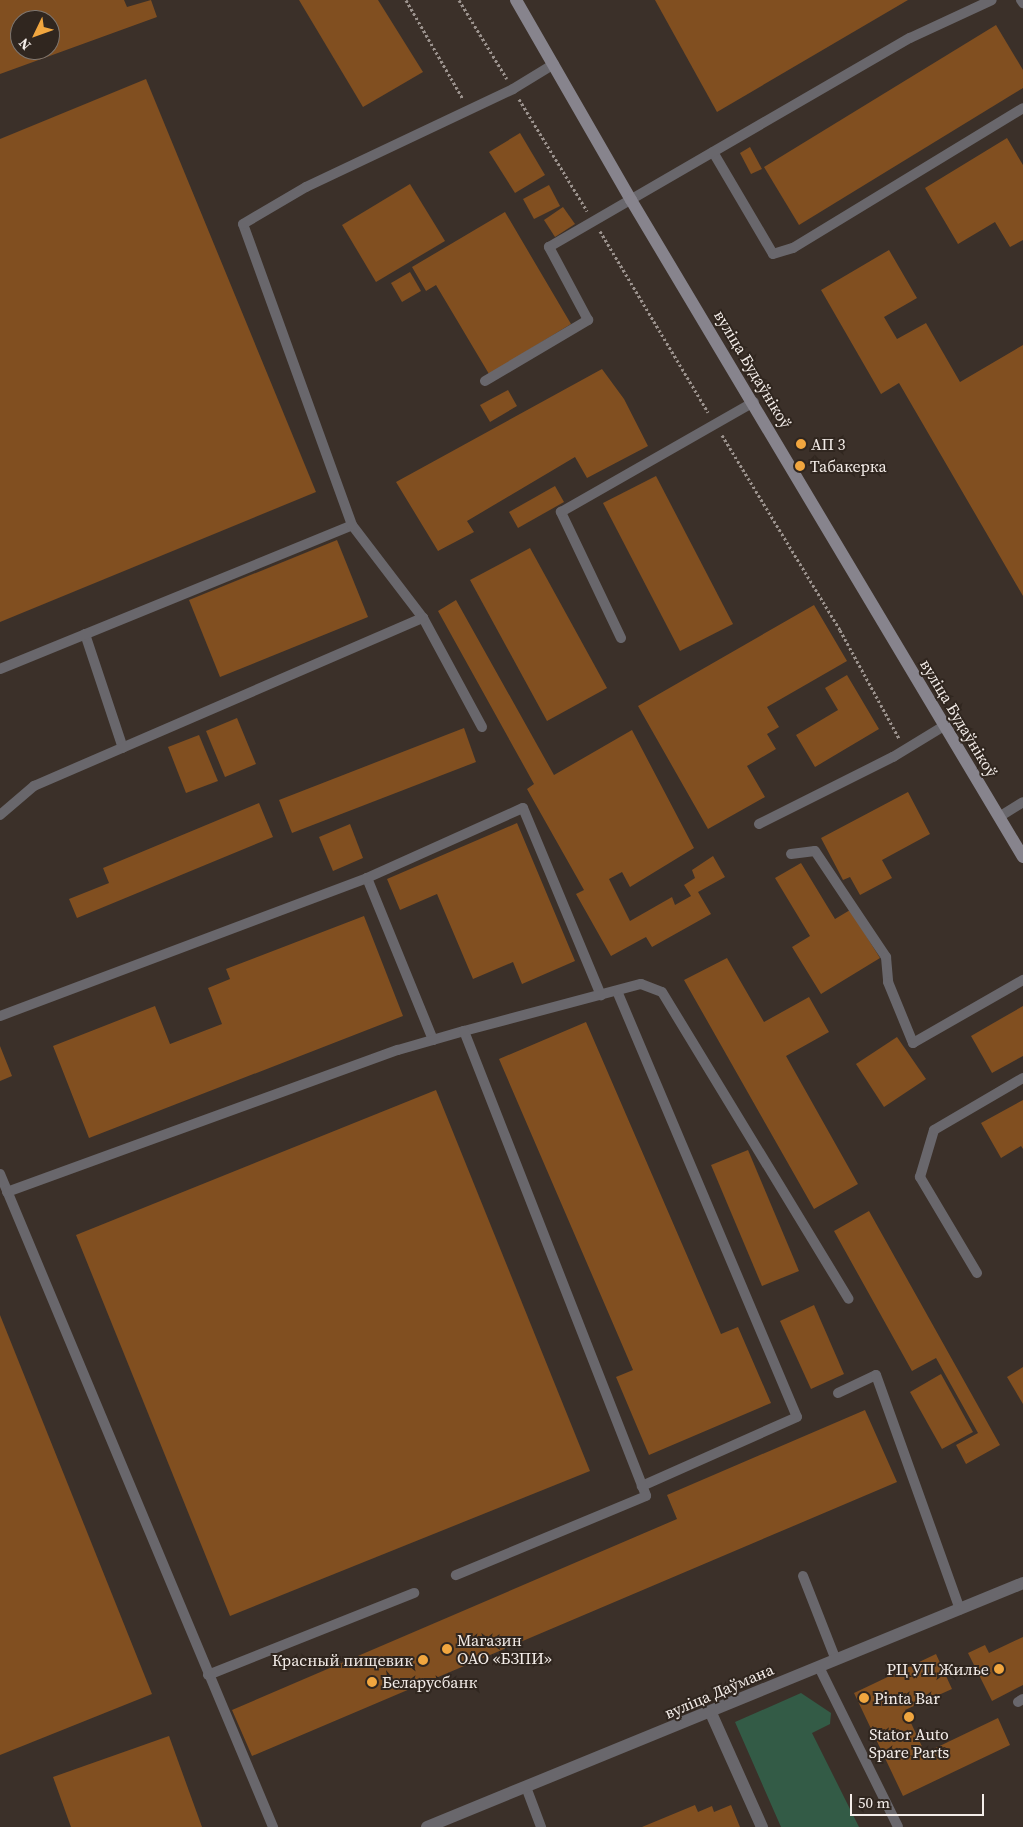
<!DOCTYPE html>
<html>
<head>
<meta charset="utf-8">
<style>
	body { margin:0 }
	#map { position:relative; width:1023px; height:1827px; overflow:hidden; background:#3b3029; font-family:"Source Serif 4",serif }
	div>[style] { position:absolute }
	[style*='--x'] { left:calc(var(--x)*1px); top:calc(var(--y)*1px); width:calc(var(--w)*1px); rotate:calc(var(--a)*1deg) }
	.green>* { inset:0; background:#335b46 }
	.building>* { inset:0; background:#814f20 }
	.path>* { height:3px; margin-top:-1.5px; transform-origin:0; background:repeating-linear-gradient(90deg,#9c938e 0 2.5px,transparent 0 5px) }
	.service>* { height:10px; margin:-5px; padding:0 5px; transform-origin:5px; border-radius:5px; background:#69676c }
	.minor>* { height:12px; margin:-6px; padding:0 6px; transform-origin:6px; border-radius:6px; background:#69676c }
	.secondary>* { height:12px; margin:-6px; padding:0 6px; transform-origin:6px; border-radius:6px; background:#87848d }
	.dots>* { width:14px; height:14px; translate:-50% -50%; box-sizing:border-box; border:2px solid #30261f; border-radius:50% }
	span { translate:-50% -50%; white-space:nowrap; text-align:center; line-height:1.15; -webkit-text-stroke:4px #30261f; paint-order:stroke }
	.street-label { font-size:16px; color:#f4ede9 }
	.poi-label { font-size:16px; color:#f4ede9 }
	.left { translate:0 -50%; text-align:left }
	.right { translate:-100% -50%; text-align:right }
	.north { position:absolute; left:10px; top:10px; width:50px; height:50px; box-sizing:border-box; background:#30261f; border:1px solid #7e7670; border-radius:50%; rotate:228deg; font-size:14px; font-weight:700; line-height:20px; text-align:center; color:#f4ede9 }
	.north::after { content:''; display:block; margin:auto; width:18px; height:22px; background:#f1a63f; clip-path:polygon(50% 0,100% 100%,50% 72%,0 100%) }
	.scale { position:absolute; left:850px; top:1794px; width:134px; height:22px; box-sizing:border-box; border:2px solid #f4ede9; border-top:0; padding-left:6px; font-size:15px; line-height:18px; white-space:nowrap; color:#f4ede9; -webkit-text-stroke:4px #30261f; paint-order:stroke }
</style>
</head>
<body>
<div id="map">
	<div class="green">
		<div style="clip-path:polygon(801px 1693px,831px 1713px,830px 1724px,812px 1733px,859px 1827px,781px 1827px,735px 1722px)"></div>
	</div>
	<div class="building">
		<div style="clip-path:polygon(evenodd,0 0,124px 0,127px 7px,151px 0,157px 17px,0 74px,0 0,20px 20px,50px 20px,50px 50px,20px 50px,20px 20px)"></div>
		<div style="clip-path:polygon(299px 0,378px 0,423px 72px,363px 107px)"></div>
		<div style="clip-path:polygon(655px 0,908px 0,717px 112px)"></div>
		<div style="clip-path:polygon(996px 25px,1023px 70px,1023px 88px,799px 225px,764px 167px)"></div>
		<div style="clip-path:polygon(146px 79px,316px 492px,0 622px,0 139px)"></div>
		<div style="clip-path:polygon(520px 133px,545px 175px,515px 193px,489px 152px)"></div>
		<div style="clip-path:polygon(1007px 138px,1023px 165px,1023px 240px,1010px 247px,995px 222px,958px 244px,925px 188px)"></div>
		<div style="clip-path:polygon(750px 147px,762px 169px,751px 174px,740px 153px)"></div>
		<div style="clip-path:polygon(410px 184px,445px 241px,376px 282px,342px 225px)"></div>
		<div style="clip-path:polygon(549px 185px,560px 206px,534px 219px,523px 199px)"></div>
		<div style="clip-path:polygon(563px 207px,575px 224px,555px 237px,544px 220px)"></div>
		<div style="clip-path:polygon(505px 212px,571px 324px,489px 374px,436px 285px,426px 291px,412px 267px)"></div>
		<div style="clip-path:polygon(889px 250px,917px 298px,884px 317px,897px 339px,926px 323px,960px 382px,1023px 345px,1023px 596px,899px 383px,881px 394px,821px 290px)"></div>
		<div style="clip-path:polygon(410px 272px,421px 291px,402px 302px,391px 283px)"></div>
		<div style="clip-path:polygon(602px 369px,624px 399px,648px 446px,587px 478px,575px 457px,467px 521px,474px 532px,438px 551px,396px 482px)"></div>
		<div style="clip-path:polygon(508px 390px,517px 406px,490px 422px,480px 405px)"></div>
		<div style="clip-path:polygon(656px 476px,733px 624px,680px 651px,603px 503px)"></div>
		<div style="clip-path:polygon(555px 486px,564px 502px,518px 528px,509px 512px)"></div>
		<div style="clip-path:polygon(337px 540px,368px 617px,220px 677px,189px 600px)"></div>
		<div style="clip-path:polygon(530px 548px,607px 688px,547px 721px,470px 580px)"></div>
		<div style="clip-path:polygon(456px 600px,554px 775px,632px 730px,694px 848px,630px 887px,622px 872px,609px 879px,630px 921px,672px 897px,675px 905px,691px 896px,684px 885px,695px 878px,692px 870px,713px 856px,725px 877px,698px 892px,711px 914px,652px 947px,646px 937px,611px 956px,576px 894px,584px 890px,527px 789px,534px 784px,438px 611px)"></div>
		<div style="clip-path:polygon(814px 605px,847px 661px,767px 707px,779px 727px,767px 734px,776px 749px,747px 766px,765px 797px,708px 829px,638px 706px)"></div>
		<div style="clip-path:polygon(847px 675px,879px 729px,815px 767px,796px 735px,838px 710px,825px 688px)"></div>
		<div style="clip-path:polygon(237px 718px,256px 764px,225px 777px,206px 731px)"></div>
		<div style="clip-path:polygon(464px 728px,476px 762px,292px 833px,279px 800px)"></div>
		<div style="clip-path:polygon(199px 735px,218px 781px,186px 793px,168px 747px)"></div>
		<div style="clip-path:polygon(908px 792px,930px 834px,882px 860px,892px 878px,860px 895px,850px 877px,843px 880px,821px 838px)"></div>
		<div style="clip-path:polygon(259px 803px,273px 837px,77px 918px,69px 899px,109px 883px,103px 868px)"></div>
		<div style="clip-path:polygon(517px 823px,575px 961px,522px 984px,513px 962px,473px 979px,437px 894px,400px 910px,387px 879px)"></div>
		<div style="clip-path:polygon(350px 824px,363px 858px,333px 871px,319px 837px)"></div>
		<div style="clip-path:polygon(801px 863px,835px 919px,850px 910px,880px 958px,821px 994px,792px 947px,810px 936px,775px 878px)"></div>
		<div style="clip-path:polygon(364px 916px,403px 1016px,89px 1138px,53px 1046px,155px 1006px,170px 1044px,222px 1024px,208px 988px,230px 979px,226px 969px)"></div>
		<div style="clip-path:polygon(727px 958px,764px 1022px,809px 997px,829px 1032px,786px 1056px,858px 1184px,814px 1209px,684px 980px)"></div>
		<div style="clip-path:polygon(1023px 1006px,1023px 1056px,992px 1073px,971px 1036px)"></div>
		<div style="clip-path:polygon(586px 1022px,721px 1334px,738px 1327px,771px 1403px,649px 1455px,616px 1377px,633px 1370px,499px 1059px)"></div>
		<div style="clip-path:polygon(897px 1037px,926px 1079px,884px 1107px,856px 1064px)"></div>
		<div style="clip-path:polygon(0 1046px,12px 1076px,0 1081px)"></div>
		<div style="clip-path:polygon(436px 1090px,590px 1471px,230px 1616px,76px 1235px)"></div>
		<div style="clip-path:polygon(1023px 1100px,1023px 1149px,1021px 1146px,1001px 1158px,981px 1123px)"></div>
		<div style="clip-path:polygon(748px 1150px,799px 1271px,762px 1286px,711px 1165px)"></div>
		<div style="clip-path:polygon(869px 1211px,1000px 1445px,966px 1464px,956px 1445px,978px 1433px,936px 1358px,912px 1371px,834px 1231px)"></div>
		<div style="clip-path:polygon(814px 1305px,844px 1374px,811px 1389px,780px 1321px)"></div>
		<div style="clip-path:polygon(0 1315px,152px 1694px,0 1755px)"></div>
		<div style="clip-path:polygon(1023px 1367px,1023px 1404px,1007px 1377px)"></div>
		<div style="clip-path:polygon(941px 1374px,973px 1432px,942px 1449px,910px 1392px)"></div>
		<div style="clip-path:polygon(865px 1410px,897px 1482px,252px 1756px,232px 1710px,677px 1519px,667px 1495px)"></div>
		<div style="clip-path:polygon(1023px 1637px,1023px 1685px,992px 1701px,968px 1653px,985px 1645px,989px 1653px)"></div>
		<div style="clip-path:polygon(936px 1654px,952px 1689px,905px 1710px,925px 1753px,998px 1718px,1010px 1745px,903px 1796px,854px 1693px)"></div>
		<div style="clip-path:polygon(169px 1736px,202px 1827px,71px 1827px,53px 1777px)"></div>
		<div style="clip-path:polygon(695px 1805px,698px 1812px,712px 1806px,714px 1812px,731px 1805px,740px 1827px,642px 1827px)"></div>
	</div>
	<div class="path">
		<div style="--x:406;--y:0;--w:114;--a:60.1"></div>
		<div style="--x:459;--y:0;--w:92;--a:58.7"></div>
		<div style="--x:519;--y:99;--w:131;--a:58.7"></div>
		<div style="--x:600;--y:231;--w:211;--a:59.2"></div>
		<div style="--x:722;--y:435;--w:228;--a:58.8"></div>
		<div style="--x:840;--y:630;--w:123;--a:61.4"></div>
	</div>
	<div class="service">
		<div style="--x:1021;--y:0;--w:4;--a:56"></div>
		<div style="--x:713;--y:152;--w:118;--a:59.5"></div>
		<div style="--x:773;--y:254;--w:21;--a:-17"></div>
		<div style="--x:793;--y:248;--w:269;--a:-31.3"></div>
		<div style="--x:485;--y:381;--w:120;--a:-30.6"></div>
		<div style="--x:588;--y:320;--w:83;--a:-118.1"></div>
		<div style="--x:549;--y:247;--w:417;--a:-30.1"></div>
		<div style="--x:910;--y:38;--w:90;--a:-24.9"></div>
		<div style="--x:85;--y:634;--w:120;--a:71.6"></div>
		<div style="--x:621;--y:638;--w:140;--a:-115.5"></div>
		<div style="--x:561;--y:512;--w:222;--a:-29.7"></div>
		<div style="--x:0;--y:669;--w:380;--a:-22.2"></div>
		<div style="--x:482;--y:727;--w:124;--a:-118.4"></div>
		<div style="--x:423;--y:618;--w:117;--a:-127.4"></div>
		<div style="--x:352;--y:525;--w:320;--a:-109.9"></div>
		<div style="--x:243;--y:224;--w:73;--a:-30.4"></div>
		<div style="--x:306;--y:187;--w:229;--a:-25.3"></div>
		<div style="--x:513;--y:89;--w:48;--a:-31.4"></div>
		<div style="--x:0;--y:815;--w:45;--a:-40.5"></div>
		<div style="--x:34;--y:786;--w:424;--a:-23.4"></div>
		<div style="--x:999;--y:817;--w:28;--a:-32"></div>
		<div style="--x:759;--y:824;--w:150;--a:-26.6"></div>
		<div style="--x:893;--y:757;--w:60;--a:-31.3"></div>
		<div style="--x:791;--y:854;--w:24;--a:-7"></div>
		<div style="--x:815;--y:851;--w:128;--a:56.2"></div>
		<div style="--x:886;--y:957;--w:25;--a:85"></div>
		<div style="--x:888;--y:982;--w:66;--a:67.7"></div>
		<div style="--x:913;--y:1043;--w:127;--a:-29.8"></div>
		<div style="--x:367;--y:878;--w:175;--a:67.8"></div>
		<div style="--x:617;--y:991;--w:462;--a:67.1"></div>
		<div style="--x:797;--y:1417;--w:170;--a:156"></div>
		<div style="--x:0;--y:1016;--w:392;--a:-20.6"></div>
		<div style="--x:367;--y:878;--w:171;--a:-24.2"></div>
		<div style="--x:523;--y:808;--w:203;--a:67.4"></div>
		<div style="--x:464;--y:1031;--w:183;--a:-14.9"></div>
		<div style="--x:641;--y:984;--w:22;--a:21"></div>
		<div style="--x:662;--y:992;--w:359;--a:58.7"></div>
		<div style="--x:0;--y:1174;--w:708;--a:67.31"></div>
		<div style="--x:7;--y:1192;--w:416;--a:-20"></div>
		<div style="--x:398;--y:1050;--w:69;--a:-16.1"></div>
		<div style="--x:464;--y:1031;--w:499;--a:68.6"></div>
		<div style="--x:646;--y:1496;--w:206;--a:157.4"></div>
		<div style="--x:977;--y:1273;--w:112;--a:-120.7"></div>
		<div style="--x:920;--y:1177;--w:49;--a:-73.4"></div>
		<div style="--x:934;--y:1130;--w:103;--a:-30.3"></div>
		<div style="--x:838;--y:1393;--w:42;--a:-25.3"></div>
		<div style="--x:876;--y:1375;--w:249;--a:70.3"></div>
		<div style="--x:803;--y:1576;--w:90;--a:68.6"></div>
		<div style="--x:819;--y:1667;--w:178;--a:63.7"></div>
		<div style="--x:208;--y:1675;--w:222;--a:-21.7"></div>
		<div style="--x:1018;--y:1702;--w:6;--a:-31"></div>
		<div style="--x:526;--y:1787;--w:43;--a:69.4"></div>
	</div>
	<div class="minor">
		<div style="--x:711;--y:1713;--w:125;--a:65.9"></div>
		<div style="--x:427;--y:1827;--w:644;--a:-22.26"></div>
	</div>
	<div class="secondary">
		<div style="--x:516;--y:0;--w:231;--a:60.1"></div>
		<div style="--x:631;--y:200;--w:765;--a:59.18"></div>
	</div>
	<div class="dots">
		<div style="left:801px;top:444px;background:#f1a63f"></div>
		<div style="left:800px;top:466px;background:#f1a63f"></div>
		<div style="left:447px;top:1649px;background:#f1a63f"></div>
		<div style="left:423px;top:1660px;background:#f1a63f"></div>
		<div style="left:999px;top:1669px;background:#f1a63f"></div>
		<div style="left:372px;top:1682px;background:#f1a63f"></div>
		<div style="left:864px;top:1698px;background:#f1a63f"></div>
		<div style="left:909px;top:1717px;background:#f1a63f"></div>
	</div>
	<div class="street-label">
		<span style="left:753px;top:369px;rotate:59deg">вуліца Будаўнікоў</span>
		<span style="left:959px;top:718px;rotate:59deg">вуліца Будаўнікоў</span>
		<span style="left:719px;top:1691px;rotate:-23deg">вуліца Даўмана</span>
	</div>
	<div class="poi-label">
		<span class="left" style="left:811px;top:444px">АП 3</span>
		<span class="left" style="left:810px;top:466px">Табакерка</span>
		<span class="left" style="left:457px;top:1649px">Магазин<br>ОАО «БЗПИ»</span>
		<span class="right" style="left:413px;top:1660px">Красный пищевик</span>
		<span class="right" style="left:989px;top:1669px">РЦ УП Жилье</span>
		<span class="left" style="left:382px;top:1682px">Беларусбанк</span>
		<span class="left" style="left:874px;top:1698px">Pinta Bar</span>
		<span style="left:909px;top:1743px">Stator Auto<br>Spare Parts</span>
	</div>
	<div class="north">N</div>
	<div class="scale">50 m</div>
</div>
</body>
</html>
